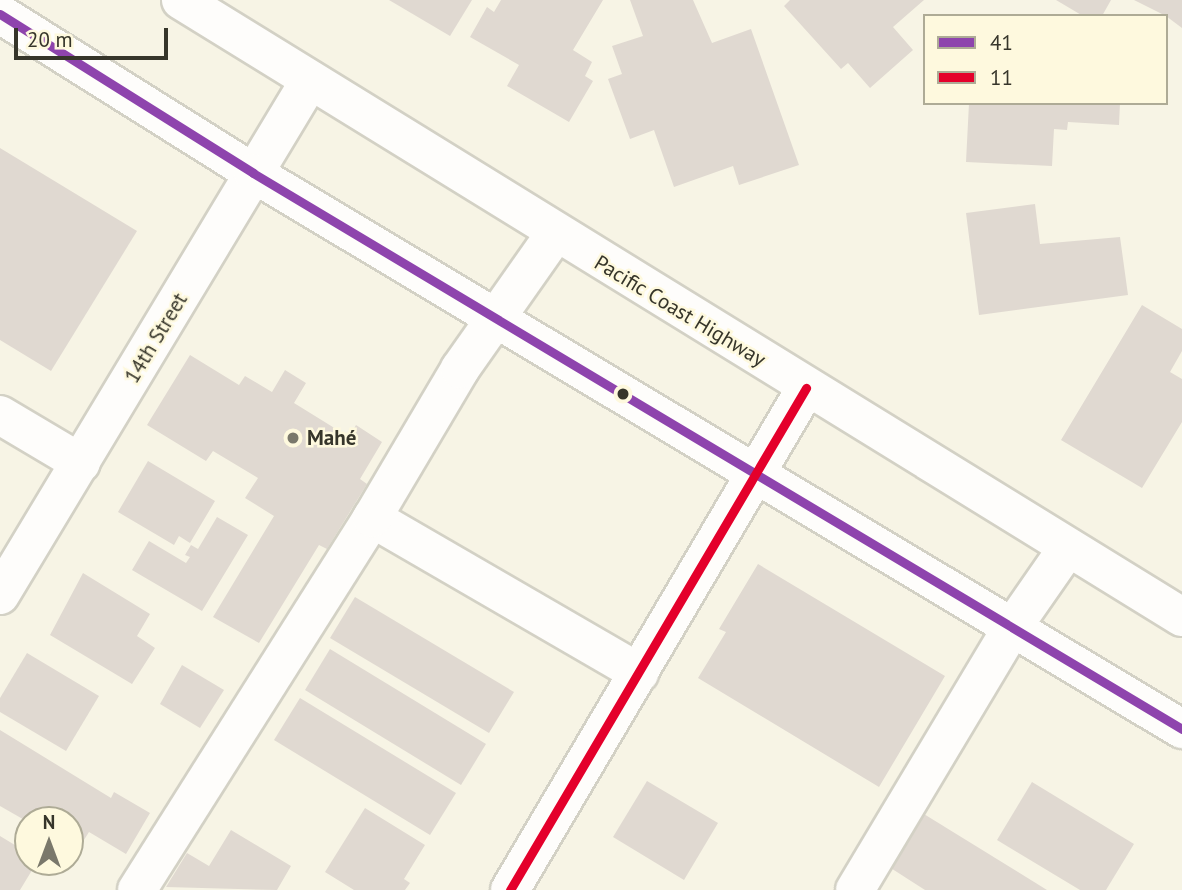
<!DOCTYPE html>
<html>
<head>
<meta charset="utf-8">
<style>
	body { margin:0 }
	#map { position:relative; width:1182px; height:890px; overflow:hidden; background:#f7f4e5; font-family:"PT Sans",sans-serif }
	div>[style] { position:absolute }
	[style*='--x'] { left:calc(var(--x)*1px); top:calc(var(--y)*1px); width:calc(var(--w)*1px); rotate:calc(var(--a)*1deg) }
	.building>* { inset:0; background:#e0d9d1 }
	.roads { filter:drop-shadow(2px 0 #d3d1c5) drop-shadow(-2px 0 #d3d1c5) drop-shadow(0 2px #d3d1c5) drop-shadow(0 -2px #d3d1c5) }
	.minor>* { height:38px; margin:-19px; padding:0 19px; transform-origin:19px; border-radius:19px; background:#fefdfb }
	.highway>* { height:38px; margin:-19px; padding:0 19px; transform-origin:19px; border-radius:19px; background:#fefdfb }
	.bus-1>* { height:9px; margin:-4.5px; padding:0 4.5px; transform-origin:4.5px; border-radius:4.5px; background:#8e44ad }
	.bus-2>* { height:9px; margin:-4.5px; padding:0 4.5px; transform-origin:4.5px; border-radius:4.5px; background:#e4002b }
	.dots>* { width:19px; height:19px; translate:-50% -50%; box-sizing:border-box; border:4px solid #fef9de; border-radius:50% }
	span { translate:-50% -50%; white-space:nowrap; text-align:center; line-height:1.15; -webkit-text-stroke:5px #fef9de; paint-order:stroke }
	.street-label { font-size:21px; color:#36352a }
	.poi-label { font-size:21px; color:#36352a; font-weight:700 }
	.left { translate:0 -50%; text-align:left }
	.legend { position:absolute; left:923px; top:14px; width:245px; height:91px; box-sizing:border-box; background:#fef9de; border:2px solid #aeab96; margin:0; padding:9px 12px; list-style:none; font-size:21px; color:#36352a }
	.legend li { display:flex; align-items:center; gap:14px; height:35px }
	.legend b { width:35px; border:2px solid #aeab96 }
	.north { position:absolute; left:14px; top:806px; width:70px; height:70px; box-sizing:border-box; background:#fef9de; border:2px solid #aeab96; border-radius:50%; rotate:0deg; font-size:19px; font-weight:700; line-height:28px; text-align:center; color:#36352a }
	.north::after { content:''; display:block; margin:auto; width:24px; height:32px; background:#7a786b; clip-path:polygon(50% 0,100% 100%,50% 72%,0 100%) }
	.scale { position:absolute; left:14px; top:28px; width:154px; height:32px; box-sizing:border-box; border:4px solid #36352a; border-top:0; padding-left:9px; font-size:21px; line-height:24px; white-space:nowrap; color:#36352a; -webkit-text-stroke:5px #fef9de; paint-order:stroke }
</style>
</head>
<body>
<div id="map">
	<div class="building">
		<div style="clip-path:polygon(389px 0,472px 0,450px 36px)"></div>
		<div style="clip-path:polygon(501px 0,603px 0,573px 50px,592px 62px,585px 76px,593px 81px,569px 122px,507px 86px,519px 65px,470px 37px,487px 7px,494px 12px)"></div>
		<div style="clip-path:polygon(630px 0,693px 0,712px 43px,751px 29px,799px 165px,739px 185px,733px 166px,674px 187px,654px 130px,630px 139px,608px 79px,622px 74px,612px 46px,643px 36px)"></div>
		<div style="clip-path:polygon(790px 0,924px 0,893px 27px,913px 50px,870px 88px,848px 63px,841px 69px,784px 6px)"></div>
		<div style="clip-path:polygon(1056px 0,1111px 0,1102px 16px,1083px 16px)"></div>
		<div style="clip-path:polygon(1134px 0,1182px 0,1182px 28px,1166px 16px)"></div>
		<div style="clip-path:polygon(969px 103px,1120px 103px,1119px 125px,1068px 122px,1067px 130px,1054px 129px,1052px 166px,966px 162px)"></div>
		<div style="clip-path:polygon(0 148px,137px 231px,51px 371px,0 340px)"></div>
		<div style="clip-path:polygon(1035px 204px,1040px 244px,1120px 237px,1128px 295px,979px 315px,966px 213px)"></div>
		<div style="clip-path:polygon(1142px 305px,1182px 329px,1182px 351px,1170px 372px,1182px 379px,1182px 422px,1142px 488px,1061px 440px)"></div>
		<div style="clip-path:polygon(190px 355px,239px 385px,245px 376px,272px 392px,285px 370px,306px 383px,294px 403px,349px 437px,356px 425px,382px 442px,360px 479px,367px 484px,327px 549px,319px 545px,259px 643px,213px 617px,274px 516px,245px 498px,258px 478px,213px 451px,206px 461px,147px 425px)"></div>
		<div style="clip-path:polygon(148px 461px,215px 501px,190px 543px,179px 536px,174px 545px,118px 512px)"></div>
		<div style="clip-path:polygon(217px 517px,248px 535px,202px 611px,132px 570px,149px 541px,186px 563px,190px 557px,185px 555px,191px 545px,198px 549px)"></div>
		<div style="clip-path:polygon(758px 564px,945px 676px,879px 787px,698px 678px,726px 632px,719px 629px)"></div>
		<div style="clip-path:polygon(83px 573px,150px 614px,137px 636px,155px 648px,132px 684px,50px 635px)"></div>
		<div style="clip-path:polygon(355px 597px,514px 692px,489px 733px,330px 638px)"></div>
		<div style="clip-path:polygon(330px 649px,486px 744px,461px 785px,305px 690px)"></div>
		<div style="clip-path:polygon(27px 653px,99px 696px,66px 751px,0 712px,0 698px)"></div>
		<div style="clip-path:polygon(182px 665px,224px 690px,200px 728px,160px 704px)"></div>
		<div style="clip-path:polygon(300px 698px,456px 793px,430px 835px,274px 740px)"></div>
		<div style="clip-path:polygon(0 730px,111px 798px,114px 792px,150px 813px,126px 854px,89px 832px,77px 851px,70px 847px,70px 820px,28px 822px,0 806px)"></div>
		<div style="clip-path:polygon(647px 781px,718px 823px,684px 880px,613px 837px)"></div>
		<div style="clip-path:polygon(1032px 782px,1134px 844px,1106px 890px,1080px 890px,997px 840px)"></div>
		<div style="clip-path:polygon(365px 808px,425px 845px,404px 879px,410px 883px,405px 890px,354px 890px,325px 872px)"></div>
		<div style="clip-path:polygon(919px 811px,1047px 890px,925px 890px,886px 865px)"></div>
		<div style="clip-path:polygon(231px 830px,291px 866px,277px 890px,166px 887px,187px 853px,209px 866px)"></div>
		<div style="clip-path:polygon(0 836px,28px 853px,28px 862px,37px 862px,20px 890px,0 890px)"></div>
	</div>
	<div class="roads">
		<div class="minor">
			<div style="--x:0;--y:415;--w:94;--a:30.7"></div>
			<div style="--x:372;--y:518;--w:309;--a:30.1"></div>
			<div style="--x:0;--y:595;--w:601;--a:-58.95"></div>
			<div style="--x:137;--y:890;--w:440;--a:-57.7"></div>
			<div style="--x:372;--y:518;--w:173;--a:-59.4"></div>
			<div style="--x:460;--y:369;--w:165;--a:-54.9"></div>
			<div style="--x:510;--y:890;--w:583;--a:-59.47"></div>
			<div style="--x:855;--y:890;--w:305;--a:-59.1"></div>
			<div style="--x:1012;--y:628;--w:96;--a:-55.2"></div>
		</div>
		<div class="highway">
			<div style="--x:181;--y:0;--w:1176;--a:31.65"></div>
			<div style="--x:0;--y:14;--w:299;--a:32.1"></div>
			<div style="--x:253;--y:173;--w:1083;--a:30.9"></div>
		</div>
	</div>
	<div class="bus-1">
		<div style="--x:0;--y:14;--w:299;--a:32.1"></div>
		<div style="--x:253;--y:173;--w:1083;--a:30.9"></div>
	</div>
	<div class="bus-2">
		<div style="--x:510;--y:890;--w:583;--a:-59.47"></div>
	</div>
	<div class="dots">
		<div style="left:623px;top:394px;background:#36352a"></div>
		<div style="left:293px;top:438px;background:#7a786b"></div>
	</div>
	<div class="street-label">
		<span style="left:680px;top:311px;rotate:31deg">Pacific Coast Highway</span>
		<span style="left:156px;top:338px;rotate:-59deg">14th Street</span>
	</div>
	<div class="poi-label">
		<span class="left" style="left:307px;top:438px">Mahé</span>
	</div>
	<ul class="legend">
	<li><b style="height:9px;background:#8e44ad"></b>41</li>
	<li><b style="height:9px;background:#e4002b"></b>11</li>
	</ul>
	<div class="north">N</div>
	<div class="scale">20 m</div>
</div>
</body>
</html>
